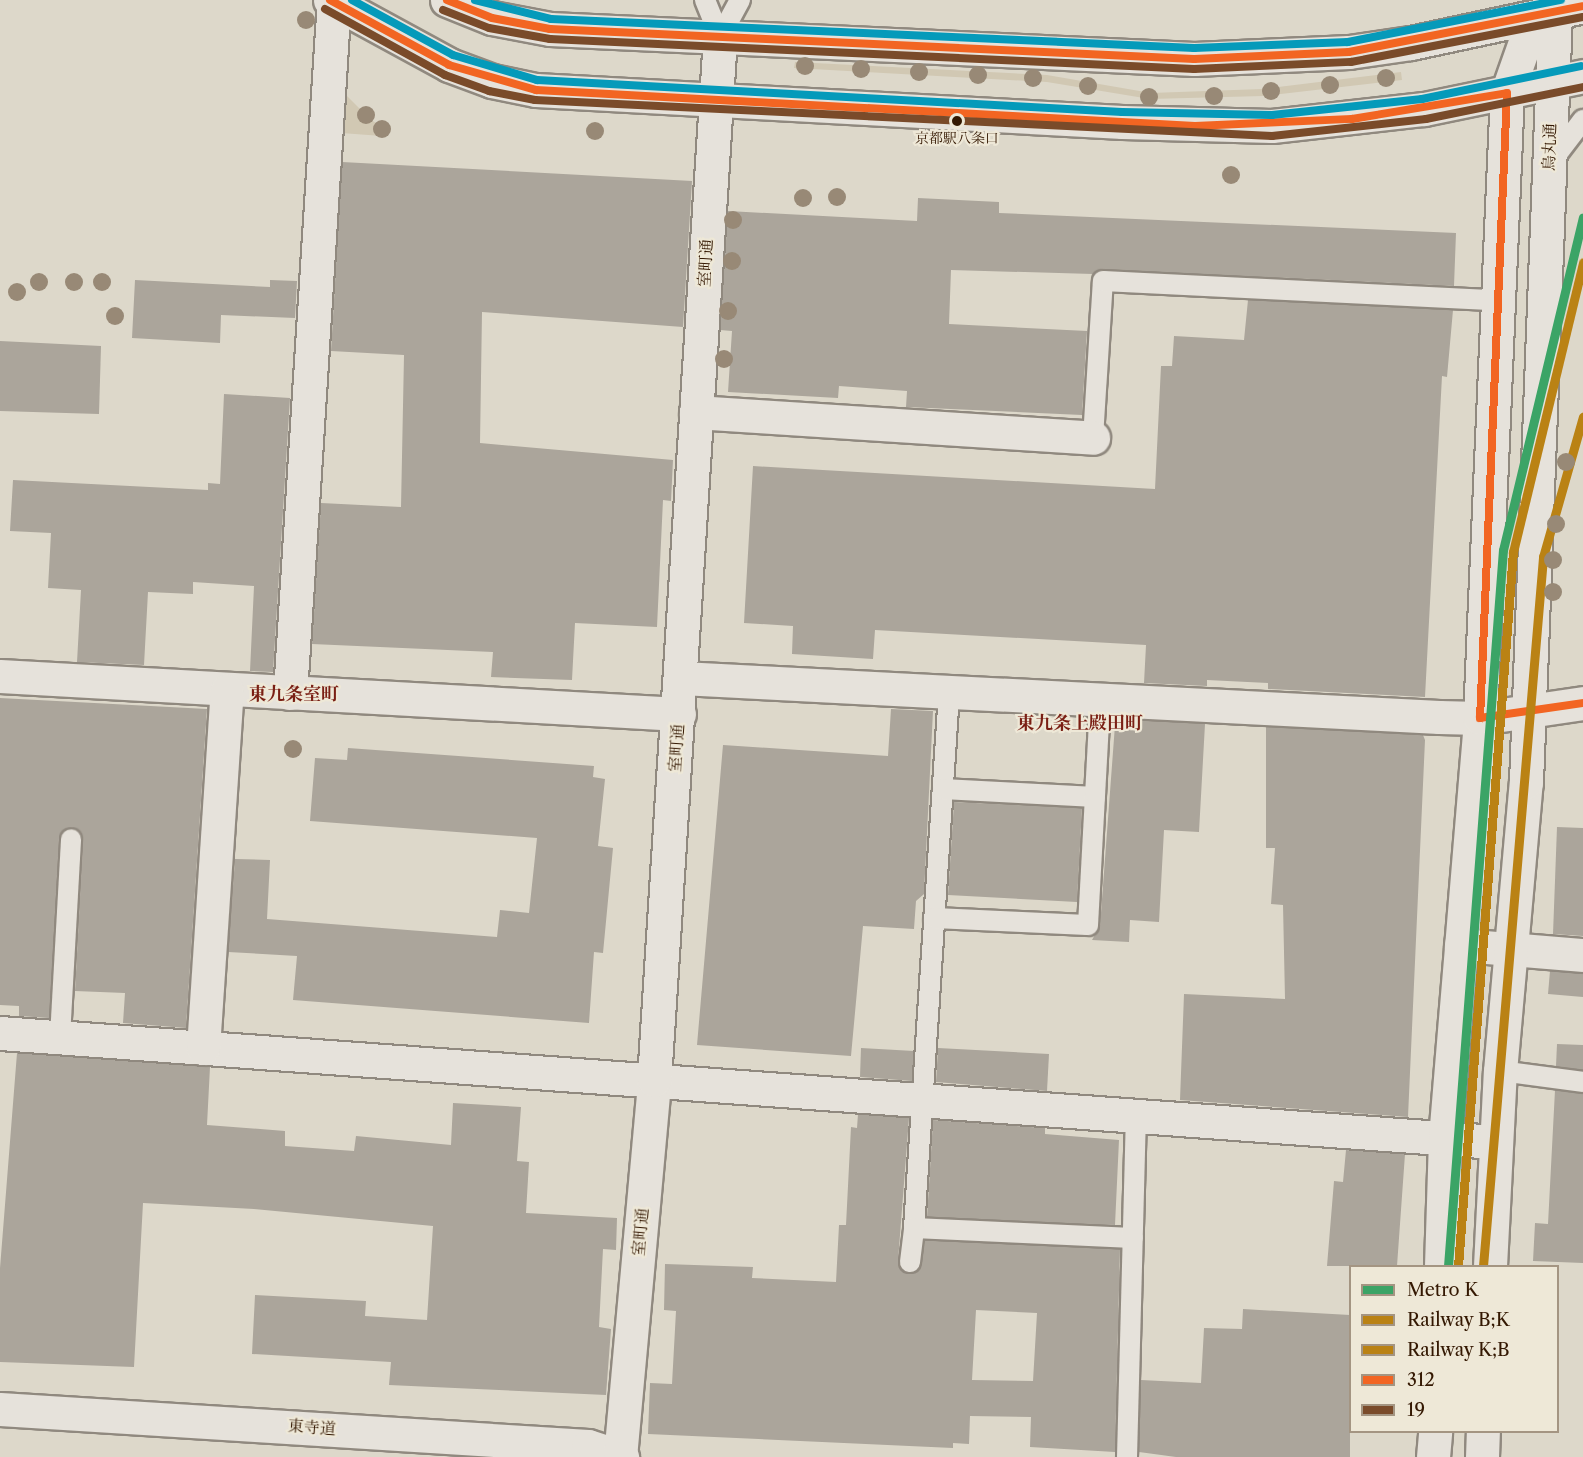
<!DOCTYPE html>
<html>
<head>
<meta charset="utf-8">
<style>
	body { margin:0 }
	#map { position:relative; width:1583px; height:1457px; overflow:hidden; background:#ddd8ca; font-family:"Libre Caslon Text","Noto Serif JP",serif }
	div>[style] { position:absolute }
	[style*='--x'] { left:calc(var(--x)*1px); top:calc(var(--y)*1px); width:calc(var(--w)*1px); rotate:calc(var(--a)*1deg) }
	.green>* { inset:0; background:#d1c8b3 }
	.building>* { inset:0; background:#aba59b }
	.roads { filter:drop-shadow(2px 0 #90897f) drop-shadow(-2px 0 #90897f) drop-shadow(0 2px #90897f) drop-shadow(0 -2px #90897f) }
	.lane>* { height:20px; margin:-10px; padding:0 10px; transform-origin:10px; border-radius:10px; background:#e6e2db }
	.street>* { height:33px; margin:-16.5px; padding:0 16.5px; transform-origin:16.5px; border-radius:16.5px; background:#e6e2db }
	.secondary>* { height:33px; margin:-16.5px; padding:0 16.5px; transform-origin:16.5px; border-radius:16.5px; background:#e6e2db }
	.bus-1>* { height:8px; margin:-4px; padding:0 4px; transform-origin:4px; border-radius:4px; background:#f26522 }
	.bus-2>* { height:8px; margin:-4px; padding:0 4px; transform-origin:4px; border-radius:4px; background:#7a4b2a }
	.bus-3>* { height:8px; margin:-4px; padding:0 4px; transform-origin:4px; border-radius:4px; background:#059aba }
	.rail-1>* { height:9px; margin:-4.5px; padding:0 4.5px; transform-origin:4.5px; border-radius:4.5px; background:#ba8214 }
	.rail-2>* { height:9px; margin:-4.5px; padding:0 4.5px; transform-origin:4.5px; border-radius:4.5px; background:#ba8214 }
	.metro-1>* { height:9px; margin:-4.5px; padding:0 4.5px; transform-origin:4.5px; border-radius:4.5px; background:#3ba466 }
	.trees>* { width:18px; height:18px; margin:-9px; border-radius:50%; background:#988976 }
	.dots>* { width:16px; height:16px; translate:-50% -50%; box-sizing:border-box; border:3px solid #eee8d7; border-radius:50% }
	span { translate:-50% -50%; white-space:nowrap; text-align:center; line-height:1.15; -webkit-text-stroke:4.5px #eee8d7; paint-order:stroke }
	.bus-label { font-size:14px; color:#341802 }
	.street-label { font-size:16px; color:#341802 }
	.neighbourhood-label { font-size:18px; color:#7a1f14; font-weight:700 }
	.legend { position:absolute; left:1349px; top:1265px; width:210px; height:168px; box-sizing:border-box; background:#eee8d7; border:2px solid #a49582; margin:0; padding:8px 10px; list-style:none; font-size:18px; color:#341802 }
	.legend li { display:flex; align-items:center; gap:12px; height:30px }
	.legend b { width:30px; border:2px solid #a49582 }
</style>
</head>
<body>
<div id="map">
	<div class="green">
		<div style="clip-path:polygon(795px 62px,1047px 75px,1151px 93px,1262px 89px,1401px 72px,1402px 80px,1263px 96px,1150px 99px,1047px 82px,794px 68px)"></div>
		<div style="clip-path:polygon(344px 93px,370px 119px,389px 132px,382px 136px,341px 133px)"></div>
	</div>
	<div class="building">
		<div style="clip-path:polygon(342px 162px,692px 181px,683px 327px,482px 312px,480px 443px,673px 460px,671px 501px,663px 500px,657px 627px,575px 623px,572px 680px,491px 677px,493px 652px,312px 644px,321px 503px,401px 507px,404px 355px,331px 351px)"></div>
		<div style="clip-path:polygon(918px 198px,999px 202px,999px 213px,1456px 233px,1454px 286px,1104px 269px,1093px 274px,951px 270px,949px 324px,1087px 331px,1082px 415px,906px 407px,907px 391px,839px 386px,838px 398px,728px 392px,732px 331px,720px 330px,728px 211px,917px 221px)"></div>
		<div style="clip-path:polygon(135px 280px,270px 287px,270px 280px,297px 281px,295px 318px,221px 315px,220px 343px,132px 338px)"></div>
		<div style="clip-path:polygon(1248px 300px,1453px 310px,1447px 377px,1442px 376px,1425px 697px,1268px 689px,1268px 683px,1207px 680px,1207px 686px,1144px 683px,1146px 645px,875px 630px,873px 659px,792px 654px,793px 626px,744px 623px,753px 466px,1155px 489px,1161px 366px,1172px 366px,1174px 336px,1244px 340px)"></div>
		<div style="clip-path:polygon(0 341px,101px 346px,99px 414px,0 411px)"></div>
		<div style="clip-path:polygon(224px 394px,290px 398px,273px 672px,250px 671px,254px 586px,193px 582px,193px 594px,148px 592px,144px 665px,77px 662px,81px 590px,48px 588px,51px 533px,10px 531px,13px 480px,208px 490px,208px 483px,220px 484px)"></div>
		<div style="clip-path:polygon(0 698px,207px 709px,186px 1028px,123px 1023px,125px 993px,75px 991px,83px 840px,72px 827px,59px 838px,49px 1018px,19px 1016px,19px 1006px,0 1005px)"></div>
		<div style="clip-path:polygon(891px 709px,933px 711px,924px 894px,916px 901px,914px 929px,863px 926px,851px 1056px,697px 1045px,723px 745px,888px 756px)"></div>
		<div style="clip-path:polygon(1142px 720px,1205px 724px,1199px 832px,1164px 830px,1159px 922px,1130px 920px,1129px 942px,1092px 940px,1100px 926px,1115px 725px,1142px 726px)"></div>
		<div style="clip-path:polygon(1266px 727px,1423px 735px,1425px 740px,1408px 1117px,1180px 1100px,1184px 994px,1285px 999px,1283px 905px,1271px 904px,1275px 848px,1266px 848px)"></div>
		<div style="clip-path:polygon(348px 748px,594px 766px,593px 777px,605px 779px,598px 846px,613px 848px,603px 953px,594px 952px,589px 1023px,293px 1000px,297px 956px,228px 952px,235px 859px,270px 860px,267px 919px,497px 937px,500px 910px,529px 913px,537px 838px,310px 821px,315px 758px,347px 760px)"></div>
		<div style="clip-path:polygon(954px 802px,1082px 808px,1077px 902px,948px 895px)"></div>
		<div style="clip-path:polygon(1557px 827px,1583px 828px,1583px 936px,1553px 934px)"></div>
		<div style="clip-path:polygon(1550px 971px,1583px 973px,1583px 997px,1548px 994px)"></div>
		<div style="clip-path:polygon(1557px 1044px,1583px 1045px,1583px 1070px,1556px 1066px)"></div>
		<div style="clip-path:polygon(861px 1048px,914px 1051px,912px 1081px,860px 1077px)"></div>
		<div style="clip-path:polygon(938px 1048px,1049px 1054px,1047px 1091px,936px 1082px)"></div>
		<div style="clip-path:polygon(17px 1053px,210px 1067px,207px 1125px,285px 1131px,285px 1146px,354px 1151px,356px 1136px,451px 1145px,453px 1103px,521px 1107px,517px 1161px,529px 1162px,526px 1213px,617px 1218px,616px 1250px,603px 1249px,599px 1327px,611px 1329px,606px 1395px,389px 1385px,391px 1362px,252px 1354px,255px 1295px,366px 1301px,365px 1316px,427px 1320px,433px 1226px,254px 1209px,143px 1203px,134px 1367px,0 1362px,0 1268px)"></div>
		<div style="clip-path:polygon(1555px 1090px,1583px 1094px,1583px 1263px,1533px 1261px,1535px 1223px,1548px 1224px)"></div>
		<div style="clip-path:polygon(evenodd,858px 1114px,909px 1118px,898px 1261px,903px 1272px,920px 1269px,925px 1240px,1120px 1249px,1115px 1452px,1030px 1447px,1031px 1417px,970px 1416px,969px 1444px,953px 1443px,953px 1448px,648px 1434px,650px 1383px,672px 1384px,676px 1311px,664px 1310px,665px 1264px,753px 1267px,752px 1278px,836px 1282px,839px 1225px,846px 1225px,851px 1127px,857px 1128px,858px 1114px,976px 1310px,1037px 1313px,1033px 1381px,972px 1380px,976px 1310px)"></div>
		<div style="clip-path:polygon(933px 1120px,1045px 1128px,1045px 1134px,1119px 1140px,1115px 1225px,927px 1217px)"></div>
		<div style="clip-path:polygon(1346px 1150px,1405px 1154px,1397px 1266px,1327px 1266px,1334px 1181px,1343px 1182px)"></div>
		<div style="clip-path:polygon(1243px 1309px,1350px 1315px,1350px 1457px,1176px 1457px,1139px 1452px,1141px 1380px,1201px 1383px,1204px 1328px,1242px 1329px)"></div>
	</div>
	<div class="roads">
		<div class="lane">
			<div style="--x:705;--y:0;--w:40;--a:68"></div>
			<div style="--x:720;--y:37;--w:42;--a:-61.6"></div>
			<div style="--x:1554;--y:158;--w:48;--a:-52.7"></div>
			<div style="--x:1093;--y:438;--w:157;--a:-86.4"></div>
			<div style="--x:1103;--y:281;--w:392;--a:2.8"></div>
			<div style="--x:949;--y:693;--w:536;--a:93.74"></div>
			<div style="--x:914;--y:1228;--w:219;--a:2.6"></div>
			<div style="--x:943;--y:789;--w:152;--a:3"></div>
			<div style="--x:934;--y:918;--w:154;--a:2.6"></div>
			<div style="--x:1088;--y:925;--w:225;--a:-86.9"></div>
			<div style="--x:60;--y:1037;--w:198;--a:-86.8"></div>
			<div style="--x:1500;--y:1071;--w:84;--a:7.5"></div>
			<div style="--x:910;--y:1262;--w:34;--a:-83"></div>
			<div style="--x:1127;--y:1457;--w:341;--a:-88.5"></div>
		</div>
		<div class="street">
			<div style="--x:696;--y:412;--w:398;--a:3.7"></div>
			<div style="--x:0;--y:676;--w:680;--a:3.2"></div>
			<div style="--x:681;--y:678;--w:759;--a:2.95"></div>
			<div style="--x:1439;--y:717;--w:41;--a:1.4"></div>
			<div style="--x:1480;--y:718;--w:49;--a:-8.1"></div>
			<div style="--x:290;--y:693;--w:694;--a:-86.37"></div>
			<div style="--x:1461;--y:945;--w:122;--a:4.7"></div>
			<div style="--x:0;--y:1033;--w:1499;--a:4.17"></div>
			<div style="--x:203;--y:1048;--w:358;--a:-86.2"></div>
			<div style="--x:0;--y:1409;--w:589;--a:3.6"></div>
			<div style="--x:588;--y:1446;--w:36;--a:18"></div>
			<div style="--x:620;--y:1457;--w:379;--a:-84.8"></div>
			<div style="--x:654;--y:1080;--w:1045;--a:-86.38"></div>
		</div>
		<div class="secondary">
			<div style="--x:330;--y:0;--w:136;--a:28.6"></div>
			<div style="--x:449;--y:65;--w:46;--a:20.4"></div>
			<div style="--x:492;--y:81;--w:45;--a:11.6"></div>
			<div style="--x:536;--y:90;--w:587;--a:3.13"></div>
			<div style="--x:1122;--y:122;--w:150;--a:1.5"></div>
			<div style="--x:1272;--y:126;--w:153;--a:-6.4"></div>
			<div style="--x:1424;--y:109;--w:162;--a:-11.7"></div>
			<div style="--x:447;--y:0;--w:48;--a:21.8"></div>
			<div style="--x:492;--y:18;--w:59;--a:10.7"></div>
			<div style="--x:550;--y:29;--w:645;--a:2.67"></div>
			<div style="--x:1194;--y:59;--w:155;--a:-2.6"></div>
			<div style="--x:1349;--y:52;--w:63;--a:-8.3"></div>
			<div style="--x:1411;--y:43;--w:176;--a:-12.1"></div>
			<div style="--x:1529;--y:711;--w:55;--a:-8.4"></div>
			<div style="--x:1441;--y:1266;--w:128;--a:-88.2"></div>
			<div style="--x:1445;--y:1138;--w:421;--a:-85.2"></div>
			<div style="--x:1480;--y:718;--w:626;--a:-87.53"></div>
			<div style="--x:1507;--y:93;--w:57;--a:-70.6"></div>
			<div style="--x:1526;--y:39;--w:19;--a:-54"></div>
			<div style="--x:1537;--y:24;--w:22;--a:-34"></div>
			<div style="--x:1490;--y:1266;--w:195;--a:-87.1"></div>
			<div style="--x:1500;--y:1071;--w:290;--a:-84.9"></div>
			<div style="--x:1526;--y:782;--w:771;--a:-87.84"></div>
			<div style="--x:1433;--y:1457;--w:25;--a:-85"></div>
			<div style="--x:1482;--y:1457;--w:25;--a:-88"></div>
		</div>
	</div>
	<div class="bus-1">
		<div style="--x:330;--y:0;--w:136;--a:28.6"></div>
		<div style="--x:449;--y:65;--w:91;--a:16"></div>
		<div style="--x:536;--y:90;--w:660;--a:3.13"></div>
		<div style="--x:1195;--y:126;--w:157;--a:-2.6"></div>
		<div style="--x:1352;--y:119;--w:157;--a:-9.5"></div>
		<div style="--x:1507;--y:93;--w:626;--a:92.47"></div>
		<div style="--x:1480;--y:718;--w:104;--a:-8.3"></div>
		<div style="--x:447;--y:0;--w:48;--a:21.8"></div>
		<div style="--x:492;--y:18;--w:59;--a:10.7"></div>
		<div style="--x:550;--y:29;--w:645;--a:2.67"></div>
		<div style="--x:1194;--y:59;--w:155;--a:-2.6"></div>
		<div style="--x:1349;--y:52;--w:238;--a:-11.1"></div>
	</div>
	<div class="bus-2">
		<div style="--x:325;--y:9;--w:137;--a:28.8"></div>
		<div style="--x:445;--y:75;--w:47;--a:20"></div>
		<div style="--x:489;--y:91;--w:47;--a:11.1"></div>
		<div style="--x:535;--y:100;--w:738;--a:2.8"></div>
		<div style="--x:1272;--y:136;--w:155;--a:-6.3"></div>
		<div style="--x:1426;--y:119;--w:160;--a:-11.5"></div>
		<div style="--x:443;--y:10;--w:49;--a:21.4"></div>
		<div style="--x:489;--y:28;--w:62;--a:10.2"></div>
		<div style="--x:550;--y:39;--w:645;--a:2.67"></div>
		<div style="--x:1194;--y:69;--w:157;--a:-2.6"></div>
		<div style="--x:1351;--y:62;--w:236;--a:-11"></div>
	</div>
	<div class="bus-3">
		<div style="--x:352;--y:0;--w:115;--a:28.6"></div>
		<div style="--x:453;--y:55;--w:88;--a:16.6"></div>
		<div style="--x:537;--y:80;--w:586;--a:3.13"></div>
		<div style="--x:1122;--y:112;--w:150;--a:1.1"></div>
		<div style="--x:1272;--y:115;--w:151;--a:-6.1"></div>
		<div style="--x:1422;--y:99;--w:162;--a:-11.7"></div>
		<div style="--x:475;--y:0;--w:78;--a:14"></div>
		<div style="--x:551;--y:19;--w:644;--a:2.58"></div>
		<div style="--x:1194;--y:48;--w:154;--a:-2.2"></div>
		<div style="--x:1348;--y:42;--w:217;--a:-11.2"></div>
	</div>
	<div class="rail-1">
		<div style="--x:1458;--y:1266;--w:716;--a:-85.6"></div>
		<div style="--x:1513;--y:552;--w:298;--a:-76.4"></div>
	</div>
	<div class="rail-2">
		<div style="--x:1483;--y:1266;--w:712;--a:-85.16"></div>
		<div style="--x:1543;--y:557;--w:146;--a:-74.1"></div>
	</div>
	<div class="metro-1">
		<div style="--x:1448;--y:1266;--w:718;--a:-85.61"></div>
		<div style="--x:1503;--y:550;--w:342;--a:-76.5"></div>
	</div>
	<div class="trees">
		<div style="left:306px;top:20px"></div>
		<div style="left:805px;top:66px"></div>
		<div style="left:861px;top:69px"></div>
		<div style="left:919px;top:72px"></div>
		<div style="left:978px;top:75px"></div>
		<div style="left:1033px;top:78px"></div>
		<div style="left:1386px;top:78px"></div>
		<div style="left:1330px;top:85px"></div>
		<div style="left:1088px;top:86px"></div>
		<div style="left:1271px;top:91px"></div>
		<div style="left:1214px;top:96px"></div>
		<div style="left:1149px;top:97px"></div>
		<div style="left:366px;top:115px"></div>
		<div style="left:382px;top:129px"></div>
		<div style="left:595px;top:131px"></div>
		<div style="left:1231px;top:175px"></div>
		<div style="left:837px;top:197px"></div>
		<div style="left:803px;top:198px"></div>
		<div style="left:733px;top:220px"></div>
		<div style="left:732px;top:261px"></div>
		<div style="left:39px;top:282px"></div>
		<div style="left:74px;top:282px"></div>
		<div style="left:102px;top:282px"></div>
		<div style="left:17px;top:292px"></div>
		<div style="left:728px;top:311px"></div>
		<div style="left:115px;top:316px"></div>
		<div style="left:724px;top:359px"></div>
		<div style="left:1566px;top:462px"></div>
		<div style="left:1556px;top:524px"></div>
		<div style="left:1553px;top:560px"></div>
		<div style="left:1553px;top:592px"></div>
		<div style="left:293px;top:749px"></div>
	</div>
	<div class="dots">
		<div style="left:957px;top:121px;background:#341802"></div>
	</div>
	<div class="bus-label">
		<span style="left:957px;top:138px">京都駅八条口</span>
	</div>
	<div class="street-label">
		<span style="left:1549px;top:147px;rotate:-88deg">烏丸通</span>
		<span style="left:705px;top:263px;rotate:-87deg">室町通</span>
		<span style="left:676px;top:748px;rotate:-86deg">室町通</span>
		<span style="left:640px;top:1232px;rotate:-85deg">室町通</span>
		<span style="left:312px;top:1427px;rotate:4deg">東寺道</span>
	</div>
	<div class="neighbourhood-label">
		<span style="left:294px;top:694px">東九条室町</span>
		<span style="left:1080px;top:723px">東九条上殿田町</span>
	</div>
	<ul class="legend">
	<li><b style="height:8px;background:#3ba466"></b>Metro K</li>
	<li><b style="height:8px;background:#ba8214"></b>Railway B;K</li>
	<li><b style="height:8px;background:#ba8214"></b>Railway K;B</li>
	<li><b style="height:8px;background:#f26522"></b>312</li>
	<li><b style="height:8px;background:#7a4b2a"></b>19</li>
	</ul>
</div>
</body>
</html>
